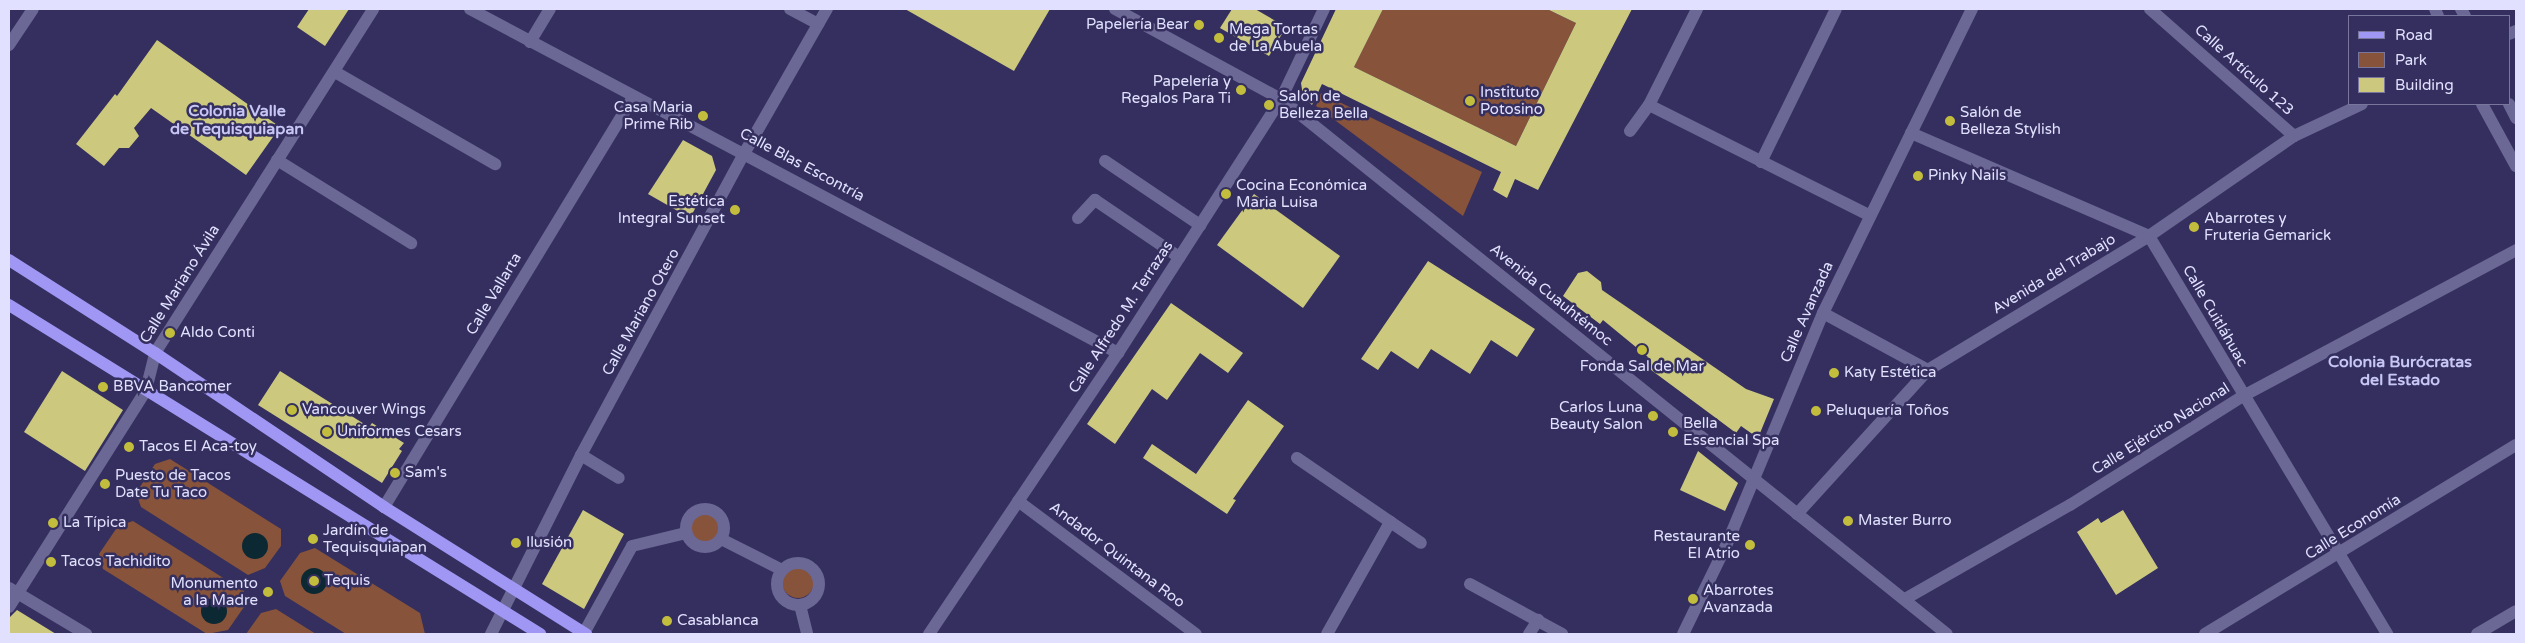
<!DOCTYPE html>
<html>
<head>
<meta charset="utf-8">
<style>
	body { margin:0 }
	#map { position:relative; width:2525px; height:643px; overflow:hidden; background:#342f5e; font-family:"Varela Round",sans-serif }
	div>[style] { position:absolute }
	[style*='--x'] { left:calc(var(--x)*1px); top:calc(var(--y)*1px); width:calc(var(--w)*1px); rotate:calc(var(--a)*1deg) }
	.green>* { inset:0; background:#87533a }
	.round { border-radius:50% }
	.water>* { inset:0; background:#0c2832 }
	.building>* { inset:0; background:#ccc97f }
	.minor>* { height:12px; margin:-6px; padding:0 6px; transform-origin:6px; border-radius:6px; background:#6b6895 }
	.minor>.ring { margin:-6px; padding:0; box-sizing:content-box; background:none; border:12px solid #6b6895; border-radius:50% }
	.tertiary>* { height:12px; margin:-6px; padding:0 6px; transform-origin:6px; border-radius:6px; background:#6b6895 }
	.primary>* { height:12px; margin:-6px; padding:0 6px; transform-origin:6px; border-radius:6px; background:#9f97f3 }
	.dots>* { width:14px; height:14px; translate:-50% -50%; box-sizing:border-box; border:2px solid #342f5e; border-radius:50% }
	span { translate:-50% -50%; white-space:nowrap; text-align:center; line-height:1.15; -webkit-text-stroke:5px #342f5e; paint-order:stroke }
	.poi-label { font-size:15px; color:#e1e1ff }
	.right { translate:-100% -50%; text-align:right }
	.left { translate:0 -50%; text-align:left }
	.street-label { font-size:15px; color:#e1e1ff }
	.neighbourhood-label { font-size:16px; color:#c8c6f5; font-weight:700 }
	.frame { position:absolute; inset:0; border:10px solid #e1e1ff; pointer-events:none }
	.legend { position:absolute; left:2348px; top:15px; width:162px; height:90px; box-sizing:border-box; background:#342f5e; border:1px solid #79769e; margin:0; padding:6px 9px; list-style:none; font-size:15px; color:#e1e1ff }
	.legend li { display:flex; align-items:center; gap:10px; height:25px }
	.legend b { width:25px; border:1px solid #79769e }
</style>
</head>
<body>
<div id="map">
	<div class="green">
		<div style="clip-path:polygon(1383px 9px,1547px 9px,1576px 23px,1516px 146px,1354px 67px)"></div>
		<div style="clip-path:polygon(1321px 93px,1482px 172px,1463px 216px,1316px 106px)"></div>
		<div style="clip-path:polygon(170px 459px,281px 529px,281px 546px,265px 568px,248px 575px,141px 507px,136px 493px,155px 464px)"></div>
		<div class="round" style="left:689px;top:512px;width:32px;height:32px"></div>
		<div style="clip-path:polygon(133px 521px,244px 591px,244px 607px,228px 630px,207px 634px,103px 569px,99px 554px,118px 526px)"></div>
		<div style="clip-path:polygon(315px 548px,420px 613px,425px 634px,346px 634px,285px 596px,280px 581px,300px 553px)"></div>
		<div class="round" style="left:782px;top:566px;width:32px;height:32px"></div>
		<div style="clip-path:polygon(276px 609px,316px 634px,246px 634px,261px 613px)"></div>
	</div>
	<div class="water">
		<div class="round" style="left:242px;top:533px;width:26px;height:26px"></div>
		<div class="round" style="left:301px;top:568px;width:26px;height:26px"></div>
		<div class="round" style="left:201px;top:598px;width:26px;height:26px"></div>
	</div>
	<div class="building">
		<div style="clip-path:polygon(309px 9px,349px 9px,325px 46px,297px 27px)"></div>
		<div style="clip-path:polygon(905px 9px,1050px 9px,1014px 71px)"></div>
		<div style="clip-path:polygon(1232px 9px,1255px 9px,1286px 27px,1269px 56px,1220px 28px)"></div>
		<div style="clip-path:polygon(1336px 9px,1383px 9px,1354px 67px,1516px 146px,1576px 23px,1547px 9px,1632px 9px,1538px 190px,1515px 179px,1507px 198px,1493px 190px,1501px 172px,1322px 84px,1312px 105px,1303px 96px,1301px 83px)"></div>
		<div style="clip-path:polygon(157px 40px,280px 127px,246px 175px,151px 108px,134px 128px,139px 136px,129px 148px,119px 148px,104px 166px,76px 144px,115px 94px,117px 96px)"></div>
		<div style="clip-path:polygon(683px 140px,712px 156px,716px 170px,690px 218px,648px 194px)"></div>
		<div style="clip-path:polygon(1254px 194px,1340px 256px,1303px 308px,1217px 245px)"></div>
		<div style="clip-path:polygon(1428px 261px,1535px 329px,1517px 357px,1491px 340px,1470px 374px,1431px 349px,1418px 369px,1391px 351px,1378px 370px,1361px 359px)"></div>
		<div style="clip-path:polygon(1587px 271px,1601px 282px,1602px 290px,1746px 389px,1774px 399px,1758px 438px,1741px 426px,1736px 433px,1724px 424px,1643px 364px,1648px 357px,1603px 320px,1600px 324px,1563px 296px,1578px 273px)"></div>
		<div style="clip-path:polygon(1171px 303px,1243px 353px,1228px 373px,1200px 353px,1167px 400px,1152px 389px,1115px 444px,1087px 424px)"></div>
		<div style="clip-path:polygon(62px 371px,123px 410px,85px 471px,24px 432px)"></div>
		<div style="clip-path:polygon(280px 371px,369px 427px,372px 423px,404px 443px,399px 449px,402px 451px,382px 483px,258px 405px)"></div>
		<div style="clip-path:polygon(1248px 400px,1284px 426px,1233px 499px,1236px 500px,1227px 514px,1143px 458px,1152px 444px,1196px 474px)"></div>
		<div style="clip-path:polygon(1698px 451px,1738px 483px,1725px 511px,1680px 490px)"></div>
		<div style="clip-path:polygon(583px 510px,624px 534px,584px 609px,542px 584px)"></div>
		<div style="clip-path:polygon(2123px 510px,2158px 568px,2116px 595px,2077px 532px,2098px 518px,2101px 523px)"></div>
		<div style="clip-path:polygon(17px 610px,56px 634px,9px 634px,9px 618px)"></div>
	</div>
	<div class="minor">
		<div style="--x:470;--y:9;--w:734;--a:27.96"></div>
		<div style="--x:790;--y:9;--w:32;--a:28"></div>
		<div style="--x:2150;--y:9;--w:192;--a:41.4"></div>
		<div style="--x:2435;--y:9;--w:8;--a:67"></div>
		<div style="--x:2461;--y:9;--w:8;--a:60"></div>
		<div style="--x:2509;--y:34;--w:8;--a:-23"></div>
		<div style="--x:530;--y:42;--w:39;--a:-59"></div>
		<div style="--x:9;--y:45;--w:43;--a:-56.3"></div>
		<div style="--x:335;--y:72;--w:185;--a:29.9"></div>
		<div style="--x:2482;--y:104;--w:71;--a:61.3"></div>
		<div style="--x:2509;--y:104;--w:16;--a:63"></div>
		<div style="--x:1649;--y:105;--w:246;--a:26.6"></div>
		<div style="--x:1630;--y:131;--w:32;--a:-54"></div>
		<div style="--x:1649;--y:105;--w:107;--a:-63.4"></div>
		<div style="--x:1911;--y:133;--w:259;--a:23.4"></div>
		<div style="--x:2149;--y:236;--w:464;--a:59.1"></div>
		<div style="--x:277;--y:160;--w:158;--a:31.8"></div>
		<div style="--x:1105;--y:161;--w:115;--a:34"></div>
		<div style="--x:1761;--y:162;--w:170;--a:-63.9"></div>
		<div style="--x:1078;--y:218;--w:25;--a:-47"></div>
		<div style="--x:1095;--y:200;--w:102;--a:34.2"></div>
		<div style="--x:1823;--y:313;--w:119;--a:28.5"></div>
		<div style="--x:581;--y:455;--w:44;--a:31.2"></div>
		<div style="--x:1297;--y:458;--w:150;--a:34.4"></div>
		<div style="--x:1018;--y:501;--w:222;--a:36.8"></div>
		<div style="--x:384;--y:507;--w:480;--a:-58.7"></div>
		<div class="ring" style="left:686px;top:509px;width:26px;height:26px"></div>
		<div style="--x:1797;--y:514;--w:195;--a:-47.7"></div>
		<div style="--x:1928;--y:370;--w:258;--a:-31.2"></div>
		<div style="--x:2149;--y:236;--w:176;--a:-34.6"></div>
		<div style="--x:2294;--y:136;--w:75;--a:-25.2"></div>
		<div style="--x:721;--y:539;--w:68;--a:26.9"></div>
		<div class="ring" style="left:777px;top:563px;width:30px;height:30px"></div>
		<div style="--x:1470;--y:584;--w:105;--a:28.5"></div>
		<div style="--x:9;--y:588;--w:90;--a:30.9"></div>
		<div style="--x:1905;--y:599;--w:190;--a:-29.7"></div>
		<div style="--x:2070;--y:505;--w:204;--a:-32.2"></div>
		<div style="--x:2243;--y:396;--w:310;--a:-28.1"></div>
		<div style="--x:800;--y:605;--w:30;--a:76"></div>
		<div style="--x:9;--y:607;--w:257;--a:-57.7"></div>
		<div style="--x:146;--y:390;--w:38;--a:-76"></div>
		<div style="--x:155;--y:353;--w:407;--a:-57.6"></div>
		<div style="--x:584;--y:633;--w:99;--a:-61.1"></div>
		<div style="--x:632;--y:546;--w:56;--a:-13.5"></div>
		<div style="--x:491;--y:634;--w:200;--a:-63.3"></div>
		<div style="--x:581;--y:455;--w:345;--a:-61.6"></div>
		<div style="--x:745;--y:152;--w:165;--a:-60.2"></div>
		<div style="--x:1327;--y:634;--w:129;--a:-60.6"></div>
		<div style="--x:1529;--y:634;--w:17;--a:-57"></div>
		<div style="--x:1683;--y:634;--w:98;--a:-64"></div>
		<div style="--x:1726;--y:546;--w:252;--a:-67.4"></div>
		<div style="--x:1823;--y:313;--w:339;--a:-63.9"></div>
		<div style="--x:2205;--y:634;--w:364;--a:-31.3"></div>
		<div style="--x:2477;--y:634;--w:45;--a:-30.5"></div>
	</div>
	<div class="tertiary">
		<div style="--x:1115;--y:9;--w:189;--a:28.5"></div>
		<div style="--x:1281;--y:99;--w:854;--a:38.78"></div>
		<div style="--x:929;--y:634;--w:339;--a:-56.1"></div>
		<div style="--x:1118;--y:353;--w:302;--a:-57.3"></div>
		<div style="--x:1281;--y:99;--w:100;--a:-64.5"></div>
	</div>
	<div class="primary">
		<div style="--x:9;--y:260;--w:173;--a:32.5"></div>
		<div style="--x:155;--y:353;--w:276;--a:33.9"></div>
		<div style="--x:384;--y:507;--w:239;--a:32.2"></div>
		<div style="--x:9;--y:305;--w:625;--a:31.78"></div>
	</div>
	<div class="dots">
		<div style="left:1199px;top:25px;background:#c3bd3e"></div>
		<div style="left:1219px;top:38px;background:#c3bd3e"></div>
		<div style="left:1241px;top:90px;background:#c3bd3e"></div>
		<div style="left:1470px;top:101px;background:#c3bd3e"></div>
		<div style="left:1269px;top:105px;background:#c3bd3e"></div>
		<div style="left:703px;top:116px;background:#c3bd3e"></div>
		<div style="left:1950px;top:121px;background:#c3bd3e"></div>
		<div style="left:1918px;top:176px;background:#c3bd3e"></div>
		<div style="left:1226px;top:194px;background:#c3bd3e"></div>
		<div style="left:735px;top:210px;background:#c3bd3e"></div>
		<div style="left:2194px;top:227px;background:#c3bd3e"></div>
		<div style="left:170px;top:333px;background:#c3bd3e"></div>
		<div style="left:1642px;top:350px;background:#c3bd3e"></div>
		<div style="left:1834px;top:373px;background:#c3bd3e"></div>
		<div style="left:103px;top:387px;background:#c3bd3e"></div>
		<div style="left:292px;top:410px;background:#c3bd3e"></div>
		<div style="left:1816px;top:411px;background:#c3bd3e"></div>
		<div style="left:1653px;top:416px;background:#c3bd3e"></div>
		<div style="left:327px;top:432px;background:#c3bd3e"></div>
		<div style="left:1673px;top:432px;background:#c3bd3e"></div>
		<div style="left:129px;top:447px;background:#c3bd3e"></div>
		<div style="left:395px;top:473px;background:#c3bd3e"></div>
		<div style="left:105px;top:484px;background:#c3bd3e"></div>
		<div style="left:1848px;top:521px;background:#c3bd3e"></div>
		<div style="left:53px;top:523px;background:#c3bd3e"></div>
		<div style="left:313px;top:539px;background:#c3bd3e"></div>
		<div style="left:516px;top:543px;background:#c3bd3e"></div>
		<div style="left:1750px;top:545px;background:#c3bd3e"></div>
		<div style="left:51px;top:562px;background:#c3bd3e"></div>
		<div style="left:314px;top:581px;background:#c3bd3e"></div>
		<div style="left:268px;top:592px;background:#c3bd3e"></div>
		<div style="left:1693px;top:599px;background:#c3bd3e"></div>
		<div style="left:667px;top:621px;background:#c3bd3e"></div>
	</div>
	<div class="poi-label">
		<span class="right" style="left:1189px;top:25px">Papelería Bear</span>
		<span class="left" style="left:1229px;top:38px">Mega Tortas<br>de La Abuela</span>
		<span class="right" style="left:1231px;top:90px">Papelería y<br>Regalos Para Ti</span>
		<span class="left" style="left:1480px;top:101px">Instituto<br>Potosino</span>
		<span class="left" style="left:1279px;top:105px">Salón de<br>Belleza Bella</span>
		<span class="right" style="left:693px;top:116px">Casa Maria<br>Prime Rib</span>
		<span class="left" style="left:1960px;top:121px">Salón de<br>Belleza Stylish</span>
		<span class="left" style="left:1928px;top:176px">Pinky Nails</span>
		<span class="left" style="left:1236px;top:194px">Cocina Económica<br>Maria Luisa</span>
		<span class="right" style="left:725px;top:210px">Estética<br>Integral Sunset</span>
		<span class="left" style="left:2204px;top:227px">Abarrotes y<br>Fruteria Gemarick</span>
		<span class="left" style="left:180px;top:333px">Aldo Conti</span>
		<span style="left:1642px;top:367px">Fonda Sal de Mar</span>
		<span class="left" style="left:1844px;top:373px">Katy Estética</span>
		<span class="left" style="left:113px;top:387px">BBVA Bancomer</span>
		<span class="right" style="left:1643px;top:416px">Carlos Luna<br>Beauty Salon</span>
		<span class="left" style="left:302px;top:410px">Vancouver Wings</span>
		<span class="left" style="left:1826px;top:411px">Peluquería Toños</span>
		<span class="left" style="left:1683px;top:432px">Bella<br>Essencial Spa</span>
		<span class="left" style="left:337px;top:432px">Uniformes Cesars</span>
		<span class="left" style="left:139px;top:447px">Tacos El Aca-toy</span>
		<span class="left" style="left:405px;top:473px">Sam's</span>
		<span class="left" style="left:115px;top:484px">Puesto de Tacos<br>Date Tu Taco</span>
		<span class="left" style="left:1858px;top:521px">Master Burro</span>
		<span class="left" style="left:63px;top:523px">La Típica</span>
		<span class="left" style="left:323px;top:539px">Jardín de<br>Tequisquiapan</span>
		<span class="right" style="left:1740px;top:545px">Restaurante<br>El Atrio</span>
		<span class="left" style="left:526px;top:543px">Ilusión</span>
		<span class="left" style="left:61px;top:562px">Tacos Tachidito</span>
		<span class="left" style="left:324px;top:581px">Tequis</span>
		<span class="right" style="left:258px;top:592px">Monumento<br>a la Madre</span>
		<span class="left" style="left:1703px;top:599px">Abarrotes<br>Avanzada</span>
		<span class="left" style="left:677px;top:621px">Casablanca</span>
	</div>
	<div class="street-label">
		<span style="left:2244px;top:70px;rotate:42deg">Calle Artículo 123</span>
		<span style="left:802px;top:165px;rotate:28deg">Calle Blas Escontría</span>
		<span style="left:2054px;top:274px;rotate:-31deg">Avenida del Trabajo</span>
		<span style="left:180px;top:284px;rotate:-58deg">Calle Mariano Ávila</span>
		<span style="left:494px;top:294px;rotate:-59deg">Calle Vallarta</span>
		<span style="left:1551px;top:295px;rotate:39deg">Avenida Cuauhtémoc</span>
		<span style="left:641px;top:312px;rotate:-61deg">Calle Mariano Otero</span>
		<span style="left:1807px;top:312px;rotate:-66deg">Calle Avanzada</span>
		<span style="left:2215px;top:316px;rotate:60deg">Calle Cuitláhuac</span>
		<span style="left:1121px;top:317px;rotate:-57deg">Calle Alfredo M. Terrazas</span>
		<span style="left:2161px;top:429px;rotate:-32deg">Calle Ejército Nacional</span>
		<span style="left:2353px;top:527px;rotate:-32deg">Calle Economía</span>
		<span style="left:1117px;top:555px;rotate:37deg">Andador Quintana Roo</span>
	</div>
	<div class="neighbourhood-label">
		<span style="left:237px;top:120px">Colonia Valle<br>de Tequisquiapan</span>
		<span style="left:2400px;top:371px">Colonia Burócratas<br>del Estado</span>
	</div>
	<div class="frame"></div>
	<ul class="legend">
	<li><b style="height:6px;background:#9f97f3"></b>Road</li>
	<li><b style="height:14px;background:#87533a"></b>Park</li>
	<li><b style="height:14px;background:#ccc97f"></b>Building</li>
	</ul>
</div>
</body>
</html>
